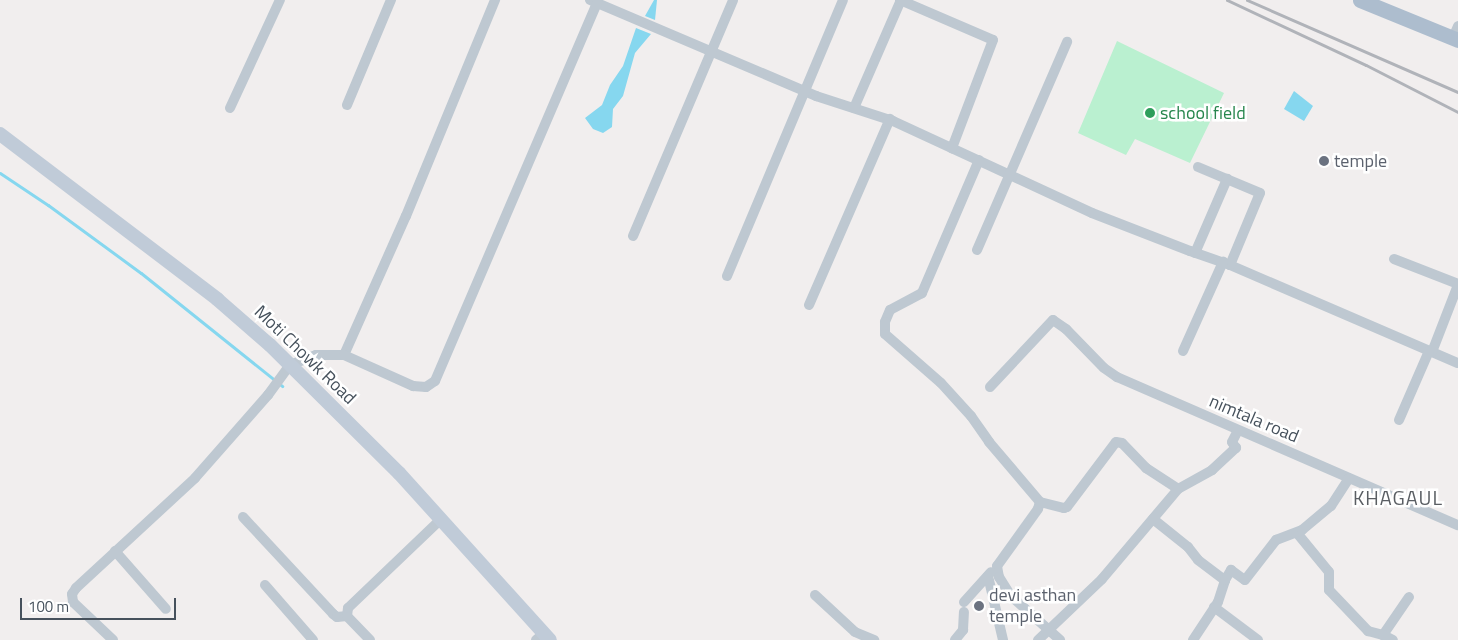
<!DOCTYPE html>
<html>
<head>
<meta charset="utf-8">
<style>
	body { margin:0 }
	#map { position:relative; width:1458px; height:640px; overflow:hidden; background:#f1eeee; font-family:"Titillium Web",sans-serif }
	div>[style] { position:absolute }
	[style*='--x'] { left:calc(var(--x)*1px); top:calc(var(--y)*1px); width:calc(var(--w)*1px); rotate:calc(var(--a)*1deg) }
	.green>* { inset:0; background:#baf0d0 }
	.water>* { inset:0; background:#86d7ef }
	.stream>* { height:3px; margin:-1.5px; padding:0 1.5px; transform-origin:1.5px; border-radius:1.5px; background:#86d7ef }
	.street>* { height:10px; margin:-5px; padding:0 5px; transform-origin:5px; border-radius:5px; background:#bec8d1 }
	.secondary>* { height:14px; margin:-7px; padding:0 7px; transform-origin:7px; border-radius:7px; background:#c0cbd8 }
	.primary>* { height:15px; margin:-7.5px; padding:0 7.5px; transform-origin:7.5px; border-radius:7.5px; background:#adbdce }
	.rail>* { height:3px; margin:-1.5px; padding:0 1.5px; transform-origin:1.5px; border-radius:1.5px; background:#b0b3b9 }
	.dots>* { width:14px; height:14px; translate:-50% -50%; box-sizing:border-box; border:2px solid #fff; border-radius:50% }
	span { translate:-50% -50%; white-space:nowrap; text-align:center; line-height:1.15; -webkit-text-stroke:5px #fff; paint-order:stroke }
	.leisure-label { font-size:18px; color:#27864d }
	.left { translate:0 -50%; text-align:left }
	.worship-label { font-size:18px; color:#5b616d }
	.street-label { font-size:18px; color:#46515c }
	.quarter-label { font-size:20px; color:#5a5e63; letter-spacing:1px }
	.scale { position:absolute; left:20px; top:598px; width:156px; height:22px; box-sizing:border-box; border:2px solid #46515c; border-top:0; padding-left:6px; font-size:15px; line-height:18px; white-space:nowrap; color:#46515c; -webkit-text-stroke:4px #fff; paint-order:stroke }
</style>
</head>
<body>
<div id="map">
	<div class="green">
		<div style="clip-path:polygon(1117px 41px,1224px 93px,1190px 163px,1135px 139px,1126px 155px,1078px 133px)"></div>
	</div>
	<div class="water">
		<div style="clip-path:polygon(654px 0,657px 0,655px 20px,645px 16px)"></div>
		<div style="clip-path:polygon(636px 28px,651px 34px,635px 53px,623px 96px,613px 109px,612px 127px,603px 133px,593px 129px,585px 118px,602px 105px,610px 85px,623px 66px)"></div>
		<div style="clip-path:polygon(1294px 91px,1313px 106px,1304px 121px,1284px 109px)"></div>
	</div>
	<div class="stream">
		<div style="--x:0;--y:173;--w:58;--a:33.7"></div>
		<div style="--x:48;--y:205;--w:115;--a:36.2"></div>
		<div style="--x:141;--y:273;--w:181;--a:38.7"></div>
	</div>
	<div class="street">
		<div style="--x:590;--y:0;--w:246;--a:23"></div>
		<div style="--x:816;--y:96;--w:81;--a:18"></div>
		<div style="--x:893;--y:121;--w:219;--a:24.8"></div>
		<div style="--x:1092;--y:213;--w:105;--a:21.2"></div>
		<div style="--x:1190;--y:251;--w:42;--a:19.3"></div>
		<div style="--x:1230;--y:265;--w:248;--a:23.3"></div>
		<div style="--x:900;--y:0;--w:101;--a:23.3"></div>
		<div style="--x:993;--y:40;--w:116;--a:110.8"></div>
		<div style="--x:1453;--y:38;--w:13;--a:-67"></div>
		<div style="--x:347;--y:105;--w:114;--a:-67.3"></div>
		<div style="--x:230;--y:108;--w:119;--a:-65.2"></div>
		<div style="--x:854;--y:108;--w:118;--a:-66.5"></div>
		<div style="--x:979;--y:160;--w:145;--a:113.2"></div>
		<div style="--x:922;--y:293;--w:36;--a:152"></div>
		<div style="--x:890;--y:310;--w:13;--a:113"></div>
		<div style="--x:885;--y:322;--w:12;--a:90"></div>
		<div style="--x:885;--y:334;--w:74;--a:41.2"></div>
		<div style="--x:941;--y:383;--w:45;--a:47.7"></div>
		<div style="--x:971;--y:416;--w:32;--a:55"></div>
		<div style="--x:989;--y:442;--w:79;--a:49.6"></div>
		<div style="--x:1040;--y:502;--w:7;--a:106"></div>
		<div style="--x:1038;--y:509;--w:70;--a:125.7"></div>
		<div style="--x:997;--y:566;--w:11;--a:80"></div>
		<div style="--x:999;--y:577;--w:22;--a:58"></div>
		<div style="--x:1011;--y:596;--w:66;--a:41.9"></div>
		<div style="--x:1198;--y:167;--w:67;--a:22.8"></div>
		<div style="--x:1260;--y:193;--w:78;--a:112.6"></div>
		<div style="--x:633;--y:236;--w:256;--a:-67"></div>
		<div style="--x:977;--y:250;--w:227;--a:-66.6"></div>
		<div style="--x:1195;--y:253;--w:81;--a:-66.6"></div>
		<div style="--x:1394;--y:259;--w:69;--a:21.3"></div>
		<div style="--x:727;--y:276;--w:299;--a:-67.2"></div>
		<div style="--x:809;--y:305;--w:203;--a:-66.5"></div>
		<div style="--x:1183;--y:351;--w:98;--a:-65.8"></div>
		<div style="--x:1432;--y:352;--w:72;--a:-68.8"></div>
		<div style="--x:344;--y:355;--w:152;--a:-66"></div>
		<div style="--x:406;--y:216;--w:234;--a:-67.6"></div>
		<div style="--x:990;--y:387;--w:92;--a:-46.8"></div>
		<div style="--x:1053;--y:320;--w:16;--a:35"></div>
		<div style="--x:1066;--y:329;--w:54;--a:45.7"></div>
		<div style="--x:1104;--y:368;--w:16;--a:35"></div>
		<div style="--x:1117;--y:377;--w:372;--a:23.5"></div>
		<div style="--x:1399;--y:420;--w:75;--a:-66.5"></div>
		<div style="--x:1040;--y:502;--w:25;--a:14"></div>
		<div style="--x:1064;--y:508;--w:3;--a:-18"></div>
		<div style="--x:1067;--y:507;--w:81;--a:-53"></div>
		<div style="--x:1116;--y:442;--w:6;--a:9"></div>
		<div style="--x:1122;--y:443;--w:35;--a:46"></div>
		<div style="--x:1146;--y:468;--w:38;--a:33"></div>
		<div style="--x:243;--y:517;--w:132;--a:47.1"></div>
		<div style="--x:333;--y:614;--w:5;--a:37"></div>
		<div style="--x:337;--y:617;--w:10;--a:-6"></div>
		<div style="--x:1153;--y:519;--w:45;--a:38.7"></div>
		<div style="--x:1188;--y:547;--w:16;--a:52"></div>
		<div style="--x:1198;--y:560;--w:34;--a:37"></div>
		<div style="--x:1297;--y:533;--w:50;--a:50.6"></div>
		<div style="--x:1329;--y:572;--w:18;--a:90"></div>
		<div style="--x:1329;--y:590;--w:57;--a:46.4"></div>
		<div style="--x:1368;--y:631;--w:16;--a:15"></div>
		<div style="--x:1383;--y:635;--w:46;--a:-55.6"></div>
		<div style="--x:115;--y:551;--w:77;--a:48.7"></div>
		<div style="--x:988;--y:576;--w:66;--a:76.8"></div>
		<div style="--x:265;--y:585;--w:73;--a:48.9"></div>
		<div style="--x:815;--y:595;--w:54;--a:42.8"></div>
		<div style="--x:855;--y:632;--w:21;--a:23"></div>
		<div style="--x:964;--y:602;--w:40;--a:-48"></div>
		<div style="--x:1214;--y:607;--w:55;--a:36.9"></div>
		<div style="--x:1383;--y:635;--w:11;--a:27"></div>
		<div style="--x:113;--y:640;--w:55;--a:-136.5"></div>
		<div style="--x:73;--y:602;--w:8;--a:-97"></div>
		<div style="--x:72;--y:594;--w:7;--a:-56"></div>
		<div style="--x:76;--y:588;--w:162;--a:-42.7"></div>
		<div style="--x:195;--y:478;--w:111;--a:-48.7"></div>
		<div style="--x:268;--y:395;--w:37;--a:-54"></div>
		<div style="--x:290;--y:365;--w:28;--a:-21"></div>
		<div style="--x:316;--y:355;--w:28;--a:0"></div>
		<div style="--x:344;--y:355;--w:76;--a:24.2"></div>
		<div style="--x:413;--y:386;--w:13;--a:4"></div>
		<div style="--x:426;--y:387;--w:11;--a:-34"></div>
		<div style="--x:435;--y:381;--w:411;--a:-66.8"></div>
		<div style="--x:370;--y:640;--w:33;--a:-134"></div>
		<div style="--x:347;--y:616;--w:8;--a:-83"></div>
		<div style="--x:348;--y:608;--w:129;--a:-43.7"></div>
		<div style="--x:536;--y:640;--w:11;--a:-41"></div>
		<div style="--x:955;--y:640;--w:13;--a:-51"></div>
		<div style="--x:963;--y:630;--w:18;--a:-87"></div>
		<div style="--x:1038;--y:640;--w:88;--a:-43.6"></div>
		<div style="--x:1102;--y:579;--w:118;--a:-49.8"></div>
		<div style="--x:1178;--y:489;--w:39;--a:-29"></div>
		<div style="--x:1212;--y:470;--w:33;--a:-43"></div>
		<div style="--x:1236;--y:448;--w:7;--a:-124"></div>
		<div style="--x:1232;--y:442;--w:13;--a:-63"></div>
		<div style="--x:1193;--y:640;--w:45;--a:-56.7"></div>
		<div style="--x:1218;--y:602;--w:23;--a:-72"></div>
		<div style="--x:1225;--y:580;--w:12;--a:-59"></div>
		<div style="--x:1231;--y:570;--w:17;--a:36"></div>
		<div style="--x:1245;--y:580;--w:51;--a:-52.2"></div>
		<div style="--x:1276;--y:540;--w:28;--a:-21"></div>
		<div style="--x:1302;--y:530;--w:38;--a:-40"></div>
		<div style="--x:1331;--y:506;--w:33;--a:-57"></div>
	</div>
	<div class="secondary">
		<div style="--x:0;--y:134;--w:273;--a:37.2"></div>
		<div style="--x:217;--y:299;--w:70;--a:41"></div>
		<div style="--x:270;--y:345;--w:182;--a:44.8"></div>
		<div style="--x:399;--y:473;--w:225;--a:47.9"></div>
	</div>
	<div class="primary">
		<div style="--x:1360;--y:0;--w:106;--a:22.2"></div>
	</div>
	<div class="rail">
		<div style="--x:1227;--y:0;--w:153;--a:25.1"></div>
		<div style="--x:1366;--y:65;--w:103;--a:27.1"></div>
		<div style="--x:1247;--y:0;--w:230;--a:23.6"></div>
	</div>
	<div class="dots">
		<div style="left:1150px;top:113px;background:#2e9e5b"></div>
		<div style="left:1324px;top:161px;background:#6b7280"></div>
		<div style="left:979px;top:606px;background:#6b7280"></div>
	</div>
	<div class="leisure-label">
		<span class="left" style="left:1160px;top:113px">school field</span>
	</div>
	<div class="worship-label">
		<span class="left" style="left:1334px;top:161px">temple</span>
		<span class="left" style="left:989px;top:606px">devi asthan<br>temple</span>
	</div>
	<div class="street-label">
		<span style="left:305px;top:355px;rotate:44deg">Moti Chowk Road</span>
		<span style="left:1254px;top:419px;rotate:23deg">nimtala road</span>
	</div>
	<div class="quarter-label">
		<span style="left:1398px;top:497px">KHAGAUL</span>
	</div>
	<div class="scale">100 m</div>
</div>
</body>
</html>
